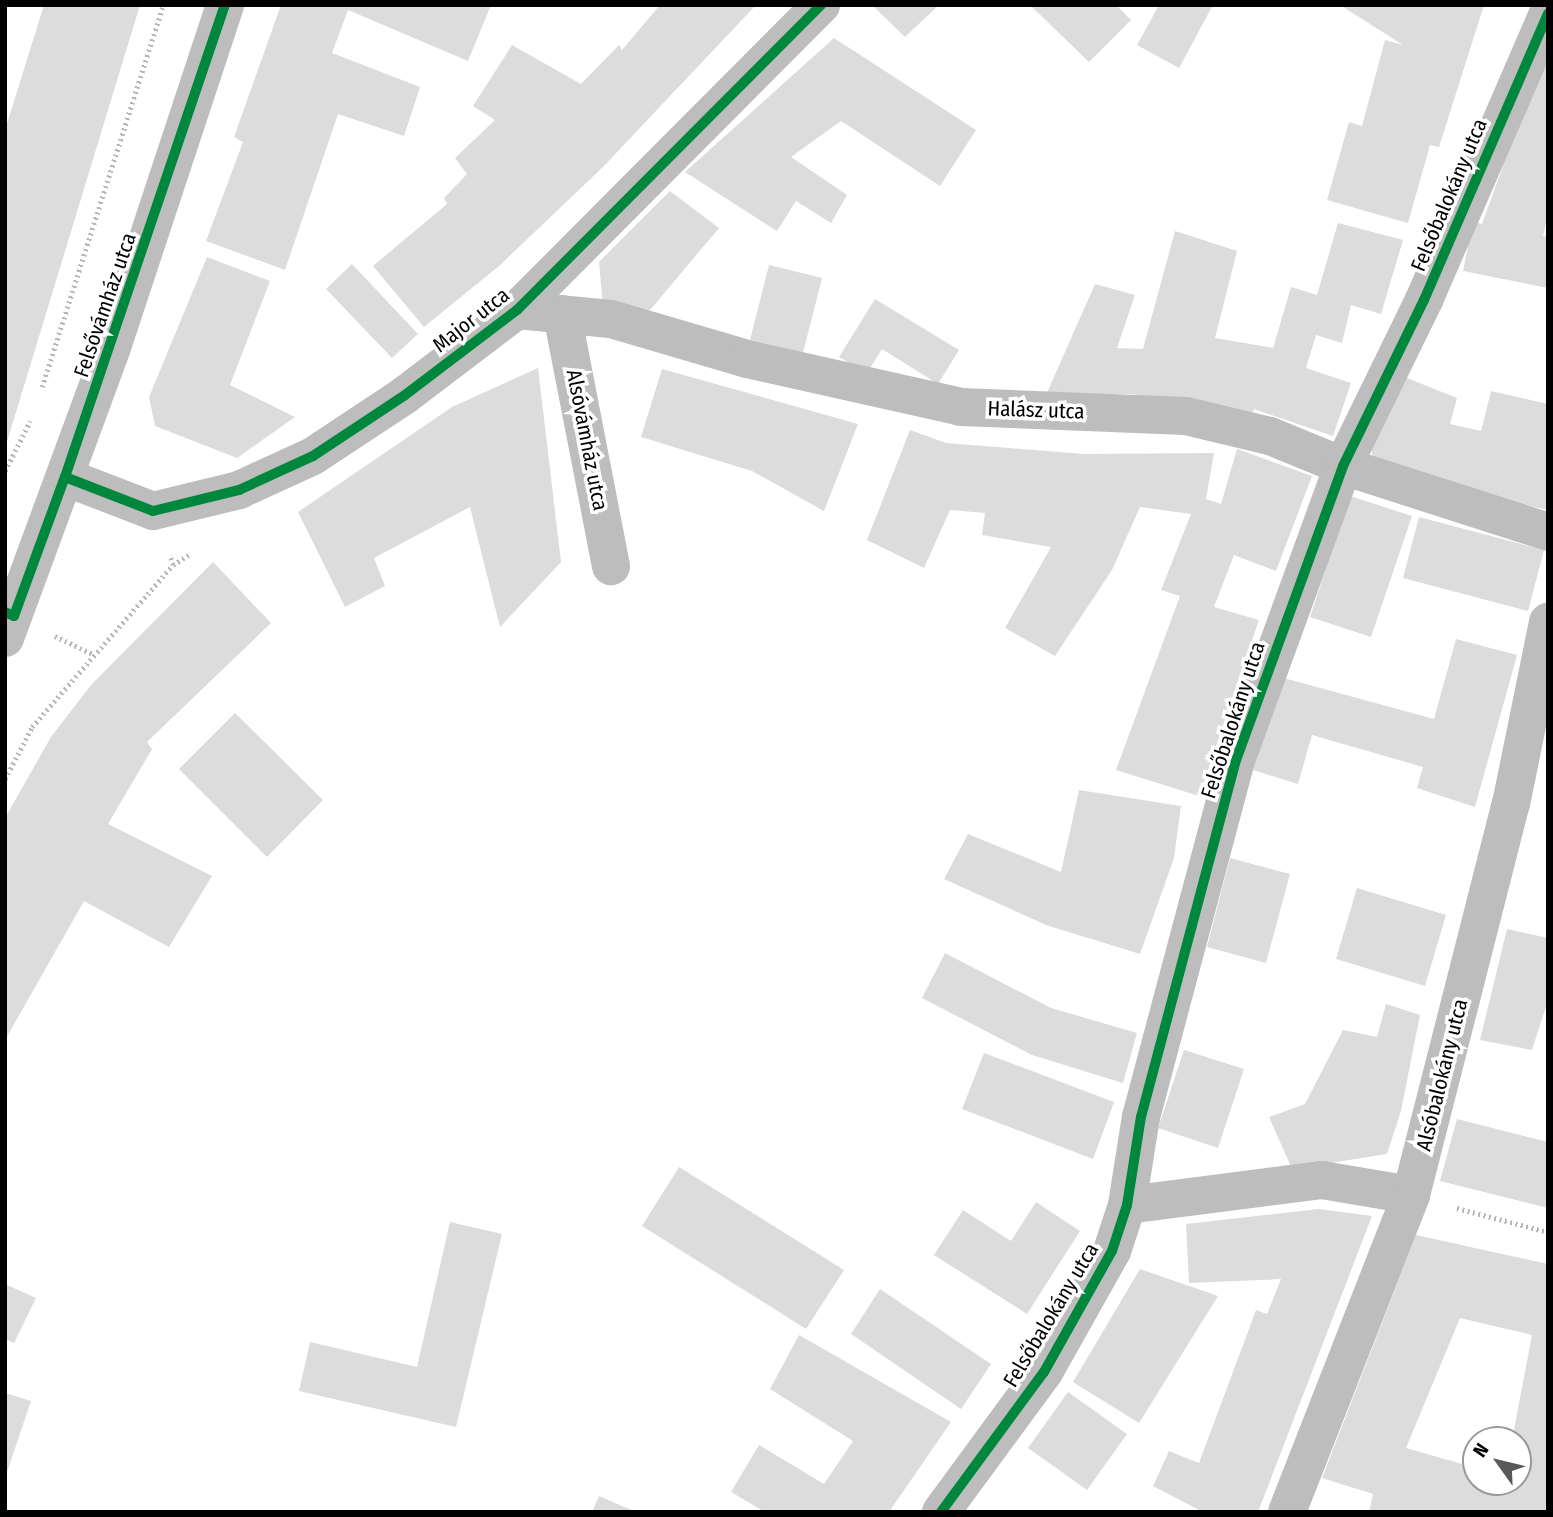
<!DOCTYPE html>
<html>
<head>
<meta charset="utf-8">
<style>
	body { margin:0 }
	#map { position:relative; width:1553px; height:1517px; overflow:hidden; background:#fff; font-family:"Fira Sans Condensed",sans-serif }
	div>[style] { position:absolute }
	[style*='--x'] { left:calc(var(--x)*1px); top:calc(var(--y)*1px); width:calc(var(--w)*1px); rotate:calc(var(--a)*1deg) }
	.building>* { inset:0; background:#dcdcdc }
	.path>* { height:4.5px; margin-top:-2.25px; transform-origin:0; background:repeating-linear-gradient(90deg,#b8b8b8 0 2px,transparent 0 5.5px) }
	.minor>* { height:38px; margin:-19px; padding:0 19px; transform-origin:19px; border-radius:19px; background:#bdbdbd }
	.cycleway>* { height:10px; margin:-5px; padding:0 5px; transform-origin:5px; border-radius:5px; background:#00873e }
	span { translate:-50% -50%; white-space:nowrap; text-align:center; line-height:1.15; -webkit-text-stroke:7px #fff; paint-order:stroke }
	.street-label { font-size:21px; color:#000 }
	.frame { position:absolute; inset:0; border:7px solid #000; pointer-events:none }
	.north { position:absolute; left:1462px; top:1426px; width:70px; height:70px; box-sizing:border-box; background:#fff; border:2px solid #999; border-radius:50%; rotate:304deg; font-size:19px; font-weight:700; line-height:28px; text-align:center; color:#000 }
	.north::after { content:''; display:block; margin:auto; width:24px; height:32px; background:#595959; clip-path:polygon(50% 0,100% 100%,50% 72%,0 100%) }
</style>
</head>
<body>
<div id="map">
	<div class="building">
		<div style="clip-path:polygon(44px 5px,140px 5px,6px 445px,5px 130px)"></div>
		<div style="clip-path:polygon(281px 5px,491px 5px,468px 61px,348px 10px,332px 53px,420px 87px,404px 136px,338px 114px,285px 270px,206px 241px,243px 142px,234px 137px)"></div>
		<div style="clip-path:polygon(660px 5px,756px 5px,603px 167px,499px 266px,424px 327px,373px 266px,447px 204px,444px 198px,467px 174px,455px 158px,495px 120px,473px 106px,512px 45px,581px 84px,619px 45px,622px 50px)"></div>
		<div style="clip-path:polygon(872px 5px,939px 5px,905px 37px)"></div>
		<div style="clip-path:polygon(1030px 5px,1116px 5px,1131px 20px,1089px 62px)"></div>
		<div style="clip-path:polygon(1159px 5px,1213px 5px,1179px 68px,1137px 45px)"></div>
		<div style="clip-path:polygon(1340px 5px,1484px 5px,1439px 147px,1430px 145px,1408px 223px,1327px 200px,1349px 122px,1362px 126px,1385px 40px,1403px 45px)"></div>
		<div style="clip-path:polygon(834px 38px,976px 130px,940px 186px,841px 121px,791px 157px,847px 195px,831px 223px,796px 201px,777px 231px,685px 172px)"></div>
		<div style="clip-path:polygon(1548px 41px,1548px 215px,1543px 236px,1548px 237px,1548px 288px,1463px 271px,1473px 222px,1482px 224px)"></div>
		<div style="clip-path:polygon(670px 191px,719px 228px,650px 310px,603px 306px,599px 262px)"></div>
		<div style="clip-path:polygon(1338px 223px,1403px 240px,1381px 314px,1351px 305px,1342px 343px,1316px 335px,1306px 368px,1351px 383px,1333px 436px,1254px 409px,1252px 415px,1131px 394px,1046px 395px,1095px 284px,1135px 295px,1117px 348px,1143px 349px,1175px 231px,1237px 251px,1215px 338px,1273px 348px,1291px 287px,1317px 295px)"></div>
		<div style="clip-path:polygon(207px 257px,270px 281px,230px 385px,295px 417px,237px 458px,155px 426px,149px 397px)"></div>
		<div style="clip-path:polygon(352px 264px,418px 334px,392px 358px,326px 289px)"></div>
		<div style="clip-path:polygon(769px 265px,822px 278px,803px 353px,750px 340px)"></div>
		<div style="clip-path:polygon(875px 299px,959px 350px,938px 384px,882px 349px,867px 373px,839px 357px)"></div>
		<div style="clip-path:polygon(538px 368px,561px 562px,500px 627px,470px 507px,374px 558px,385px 586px,345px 607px,298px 512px,452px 407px)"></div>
		<div style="clip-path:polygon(662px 369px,858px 424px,824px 511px,752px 471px,641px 437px)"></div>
		<div style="clip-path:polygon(1402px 376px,1457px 398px,1450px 424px,1481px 431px,1491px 391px,1548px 404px,1548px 510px,1436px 485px,1373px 459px,1370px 441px)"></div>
		<div style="clip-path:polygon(910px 430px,946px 443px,1084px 454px,1214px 453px,1206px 499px,1221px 504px,1237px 449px,1312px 476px,1276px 571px,1234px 555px,1214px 607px,1259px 620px,1199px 796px,1116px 770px,1180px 596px,1161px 590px,1191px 514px,1140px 507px,1112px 570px,1055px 656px,1005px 628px,1051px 547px,982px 535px,985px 513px,950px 510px,924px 568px,867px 540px)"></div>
		<div style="clip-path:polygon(1350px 496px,1412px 516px,1371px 637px,1310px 617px)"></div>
		<div style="clip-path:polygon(1419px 517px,1544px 550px,1528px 611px,1403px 578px)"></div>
		<div style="clip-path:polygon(213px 562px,271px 623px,147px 742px,152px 749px,108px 824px,212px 876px,169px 947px,84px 901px,5px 1040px,5px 818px,51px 737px,91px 685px)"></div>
		<div style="clip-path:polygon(1456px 639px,1517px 655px,1475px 807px,1417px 788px,1423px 767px,1312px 735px,1298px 784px,1253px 770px,1280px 677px,1434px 719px)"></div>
		<div style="clip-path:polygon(235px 713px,323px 800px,267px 857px,179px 769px)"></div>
		<div style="clip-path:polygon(1079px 790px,1181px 806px,1174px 858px,1140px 954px,1046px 925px,944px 879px,968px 834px,1061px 872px)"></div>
		<div style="clip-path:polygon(1230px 858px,1290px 874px,1266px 963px,1207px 947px)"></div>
		<div style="clip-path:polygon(1357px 888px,1446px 915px,1425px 986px,1336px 959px)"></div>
		<div style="clip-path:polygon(1507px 929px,1548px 938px,1548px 1000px,1532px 1050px,1480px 1040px)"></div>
		<div style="clip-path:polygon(945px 953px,1051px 1008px,1137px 1033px,1123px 1083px,1032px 1055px,922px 998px)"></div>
		<div style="clip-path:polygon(1386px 1004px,1420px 1015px,1401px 1111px,1387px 1154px,1292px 1169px,1269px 1117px,1305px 1104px,1343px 1030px,1377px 1037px)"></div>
		<div style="clip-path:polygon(1184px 1050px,1244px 1069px,1218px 1148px,1158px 1128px)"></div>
		<div style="clip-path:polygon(984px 1053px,1114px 1102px,1093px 1159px,962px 1109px)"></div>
		<div style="clip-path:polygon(1457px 1119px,1548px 1142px,1548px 1208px,1440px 1181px)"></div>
		<div style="clip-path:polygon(679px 1167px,844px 1270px,806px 1329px,642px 1226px)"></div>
		<div style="clip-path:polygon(1036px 1202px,1080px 1231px,1027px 1314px,934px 1255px,963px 1210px,1011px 1241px)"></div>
		<div style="clip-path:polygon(1319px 1209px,1372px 1216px,1258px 1512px,1203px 1512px,1153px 1486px,1169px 1451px,1199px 1463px,1256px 1310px,1267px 1314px,1281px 1279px,1189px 1283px,1186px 1224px)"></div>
		<div style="clip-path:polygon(450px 1222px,502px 1234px,456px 1427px,299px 1391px,310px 1342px,417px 1367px)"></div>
		<div style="clip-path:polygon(evenodd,1416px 1235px,1548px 1264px,1548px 1512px,1369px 1512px,1373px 1494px,1322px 1478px,1416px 1235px,1460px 1318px,1532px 1335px,1512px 1440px,1518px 1440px,1518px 1482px,1476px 1482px,1476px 1468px,1406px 1448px,1460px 1318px)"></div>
		<div style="clip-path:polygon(1140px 1269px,1218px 1296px,1139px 1423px,1073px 1382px)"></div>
		<div style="clip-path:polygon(5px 1284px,36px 1298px,14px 1343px,5px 1339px)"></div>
		<div style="clip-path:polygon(880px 1289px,991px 1364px,961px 1409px,851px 1334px)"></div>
		<div style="clip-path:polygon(799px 1335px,951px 1422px,889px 1512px,765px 1512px,731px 1492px,759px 1445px,824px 1484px,853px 1441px,770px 1389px)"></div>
		<div style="clip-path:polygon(1068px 1392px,1127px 1434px,1087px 1490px,1028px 1448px)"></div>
		<div style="clip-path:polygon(5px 1393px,31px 1401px,6px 1475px,5px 1475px)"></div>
		<div style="clip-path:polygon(599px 1496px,636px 1512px,592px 1512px)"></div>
	</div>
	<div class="path">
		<div style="--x:42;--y:387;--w:401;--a:-72.4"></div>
		<div style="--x:5;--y:471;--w:56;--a:-63.4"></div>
		<div style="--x:173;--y:565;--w:20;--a:-33"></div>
		<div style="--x:55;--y:636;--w:42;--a:25.3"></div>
		<div style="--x:5;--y:779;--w:59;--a:-62.6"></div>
		<div style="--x:32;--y:727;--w:215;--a:-49"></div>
		<div style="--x:173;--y:565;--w:9;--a:-108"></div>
		<div style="--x:1457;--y:1208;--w:94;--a:14.8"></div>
	</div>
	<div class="minor">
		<div style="--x:517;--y:310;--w:94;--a:5.5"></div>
		<div style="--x:611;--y:319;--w:142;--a:16.4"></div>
		<div style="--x:747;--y:359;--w:219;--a:12.6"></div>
		<div style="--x:961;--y:407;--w:225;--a:2.3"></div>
		<div style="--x:1186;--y:416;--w:86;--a:13.4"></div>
		<div style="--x:1270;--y:436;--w:79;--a:22.3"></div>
		<div style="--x:1343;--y:466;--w:215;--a:17.8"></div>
		<div style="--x:562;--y:314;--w:257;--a:79"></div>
		<div style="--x:65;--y:477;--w:94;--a:21.1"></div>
		<div style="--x:153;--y:511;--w:89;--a:-13.7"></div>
		<div style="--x:239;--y:490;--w:81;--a:-24.7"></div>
		<div style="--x:313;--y:456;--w:110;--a:-33.5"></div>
		<div style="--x:405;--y:395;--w:141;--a:-37.2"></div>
		<div style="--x:517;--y:310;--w:431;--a:-45.1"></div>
		<div style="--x:5;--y:638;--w:310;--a:-69.8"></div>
		<div style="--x:112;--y:347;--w:360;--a:-71.7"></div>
		<div style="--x:1127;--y:1205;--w:197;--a:-7.3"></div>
		<div style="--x:1322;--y:1180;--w:90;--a:9.6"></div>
		<div style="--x:941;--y:1512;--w:174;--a:-53.7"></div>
		<div style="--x:1044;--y:1372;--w:139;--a:-60.7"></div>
		<div style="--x:1112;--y:1251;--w:48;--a:-71.9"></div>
		<div style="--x:1127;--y:1205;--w:89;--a:-81"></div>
		<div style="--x:1141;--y:1117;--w:366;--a:-75.1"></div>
		<div style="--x:1235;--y:763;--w:316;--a:-70"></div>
		<div style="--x:1343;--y:466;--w:185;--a:-64"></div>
		<div style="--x:1424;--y:300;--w:312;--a:-66.6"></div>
		<div style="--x:1287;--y:1512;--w:340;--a:-68.6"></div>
		<div style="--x:1411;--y:1195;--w:404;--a:-75.7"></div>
		<div style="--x:1511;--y:804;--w:186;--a:-78.5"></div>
	</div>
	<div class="cycleway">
		<div style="--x:65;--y:477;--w:94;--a:21.1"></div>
		<div style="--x:153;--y:511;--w:89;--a:-13.7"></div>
		<div style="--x:239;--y:490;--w:81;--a:-24.7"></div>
		<div style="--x:313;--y:456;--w:110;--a:-33.5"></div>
		<div style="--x:405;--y:395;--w:141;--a:-37.2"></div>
		<div style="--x:517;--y:310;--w:431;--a:-45.1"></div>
		<div style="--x:5;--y:612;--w:10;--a:24"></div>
		<div style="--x:14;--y:616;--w:148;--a:-69.9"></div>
		<div style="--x:65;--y:477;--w:498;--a:-71.3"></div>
		<div style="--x:941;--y:1512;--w:174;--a:-53.7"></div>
		<div style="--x:1044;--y:1372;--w:139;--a:-60.7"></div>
		<div style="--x:1112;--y:1251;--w:48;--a:-71.9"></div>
		<div style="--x:1127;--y:1205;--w:89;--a:-81"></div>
		<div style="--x:1141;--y:1117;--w:366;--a:-75.1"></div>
		<div style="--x:1235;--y:763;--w:316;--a:-70"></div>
		<div style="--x:1343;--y:466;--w:185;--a:-64"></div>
		<div style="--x:1424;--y:300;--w:312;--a:-66.6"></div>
	</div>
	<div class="street-label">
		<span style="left:1449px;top:195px;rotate:-67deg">Felsőbalokány utca</span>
		<span style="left:105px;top:305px;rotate:-71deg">Felsővámház utca</span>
		<span style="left:471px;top:320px;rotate:-38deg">Major utca</span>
		<span style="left:1036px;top:410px;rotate:2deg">Halász utca</span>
		<span style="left:587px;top:440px;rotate:79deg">Alsóvámház utca</span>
		<span style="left:1233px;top:720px;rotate:-72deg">Felsőbalokány utca</span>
		<span style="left:1442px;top:1075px;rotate:-76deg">Alsóbalokány utca</span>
		<span style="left:1051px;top:1315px;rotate:-59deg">Felsőbalokány utca</span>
	</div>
	<div class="frame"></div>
	<div class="north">N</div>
</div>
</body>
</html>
